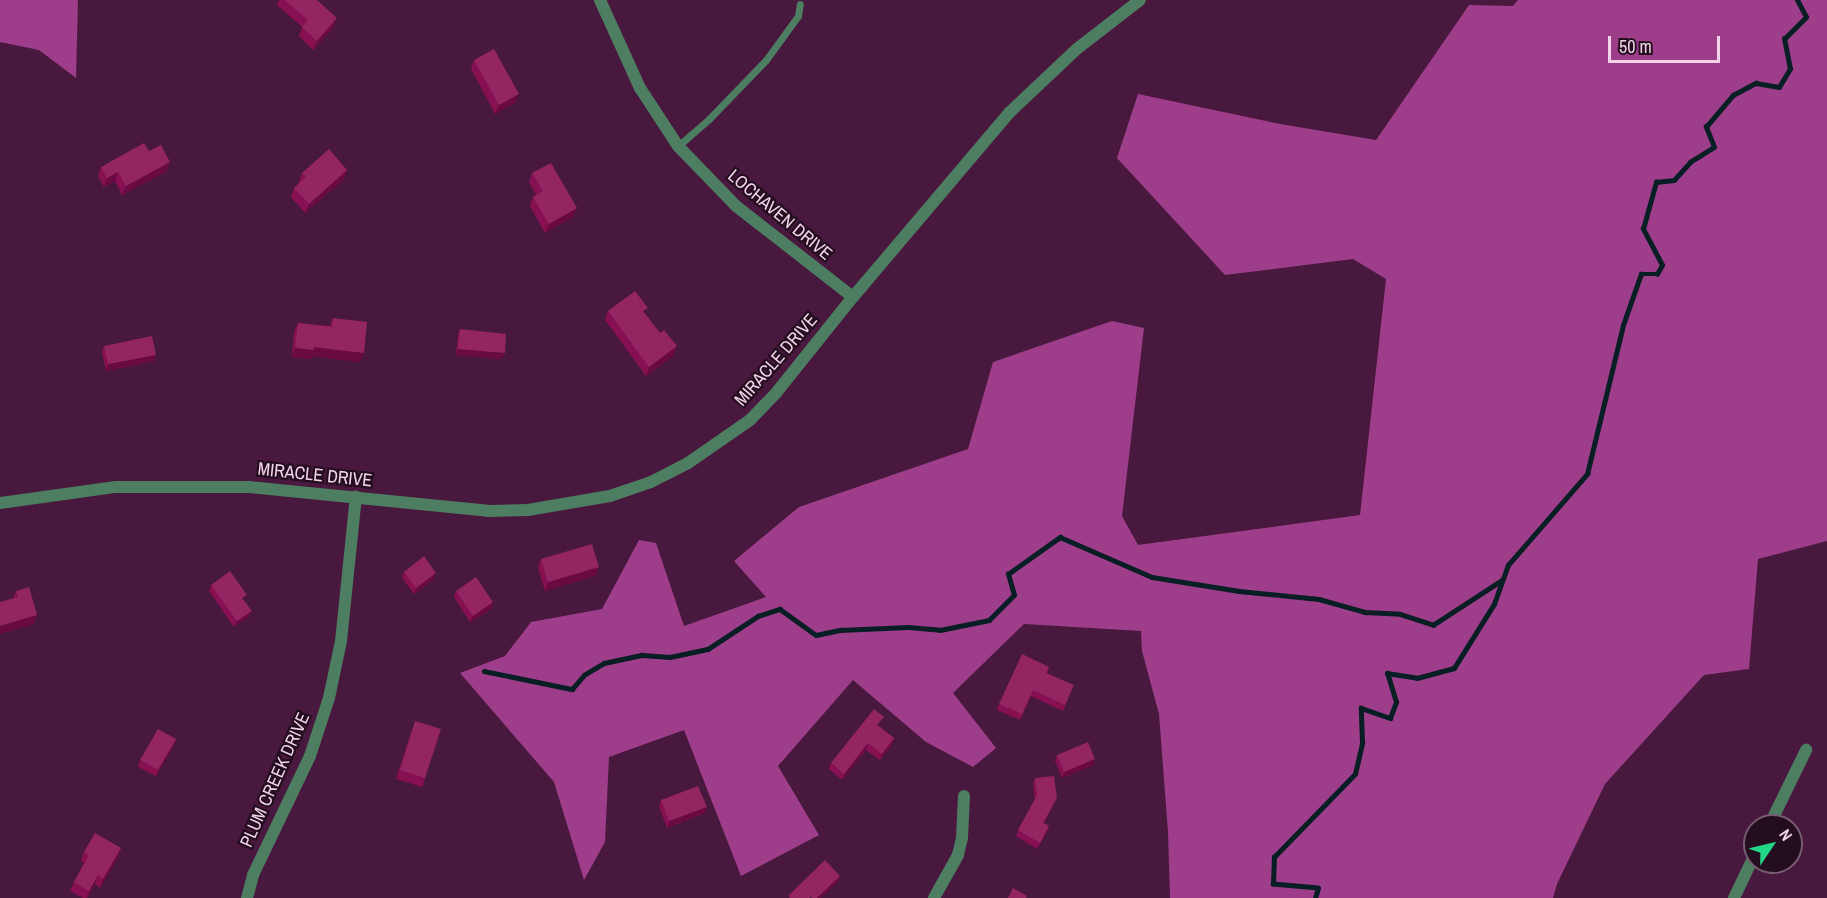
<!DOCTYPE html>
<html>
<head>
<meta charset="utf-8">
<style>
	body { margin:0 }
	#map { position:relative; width:1827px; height:898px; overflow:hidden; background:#49183e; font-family:"Archivo Narrow",sans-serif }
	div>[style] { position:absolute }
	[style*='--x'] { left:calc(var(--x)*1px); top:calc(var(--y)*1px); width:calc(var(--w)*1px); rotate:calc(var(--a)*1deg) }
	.forest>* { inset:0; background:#9e3d89 }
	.stream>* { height:4.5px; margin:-2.25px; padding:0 2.25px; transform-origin:2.25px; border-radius:2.25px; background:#071e24 }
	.service>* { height:7px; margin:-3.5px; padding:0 3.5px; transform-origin:3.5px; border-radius:3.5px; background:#4d7e61 }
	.minor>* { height:12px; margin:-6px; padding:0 6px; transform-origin:6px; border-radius:6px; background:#4d7e61 }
	.wall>* { inset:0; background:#861051 }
	.shaded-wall>* { inset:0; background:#690a43 }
	.building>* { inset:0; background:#922562 }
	span { translate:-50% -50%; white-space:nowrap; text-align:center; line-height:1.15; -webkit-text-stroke:4.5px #230d1e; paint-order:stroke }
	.street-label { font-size:18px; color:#f3d3ea }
	.north { position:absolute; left:1743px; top:814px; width:60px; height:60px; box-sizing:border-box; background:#230d1e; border:2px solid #765c70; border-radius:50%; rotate:55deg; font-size:16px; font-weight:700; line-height:24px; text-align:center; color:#f3d3ea }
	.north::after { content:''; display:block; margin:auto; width:21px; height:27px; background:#22d887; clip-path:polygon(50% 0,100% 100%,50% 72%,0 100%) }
	.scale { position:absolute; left:1608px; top:36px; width:112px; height:27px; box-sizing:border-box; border:3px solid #f3d3ea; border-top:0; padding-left:8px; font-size:18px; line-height:21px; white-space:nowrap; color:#f3d3ea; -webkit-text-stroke:4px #230d1e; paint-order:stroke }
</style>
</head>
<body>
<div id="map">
	<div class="forest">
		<div style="clip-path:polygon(0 0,78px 0,76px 78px,39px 50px,0 42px)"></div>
		<div style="clip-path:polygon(1518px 0,1827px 0,1827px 541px,1758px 559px,1749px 669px,1704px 675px,1605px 784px,1557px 884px,1553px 898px,1170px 898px,1168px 832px,1159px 714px,1142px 651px,1141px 631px,1024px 624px,953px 693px,996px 748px,973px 767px,926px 742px,853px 680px,778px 766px,819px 835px,741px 876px,684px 730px,609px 757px,605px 842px,584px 880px,554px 782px,460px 673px,505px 656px,531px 622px,602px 609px,639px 540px,656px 543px,684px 626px,766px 597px,734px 561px,799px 507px,968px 449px,993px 362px,1112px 321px,1144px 328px,1122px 516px,1138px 545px,1360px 515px,1386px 279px,1353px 259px,1225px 275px,1117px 158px,1138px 94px,1280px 124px,1376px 140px,1469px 5px,1513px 6px)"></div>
	</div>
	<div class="stream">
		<div style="--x:484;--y:671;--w:90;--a:11.6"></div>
		<div style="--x:572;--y:689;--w:18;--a:-49"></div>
		<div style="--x:584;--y:675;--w:23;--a:-31"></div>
		<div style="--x:604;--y:663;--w:39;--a:-12"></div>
		<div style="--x:642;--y:655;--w:28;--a:4"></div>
		<div style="--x:670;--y:657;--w:39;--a:-12"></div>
		<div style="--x:708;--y:649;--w:60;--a:-33.4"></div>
		<div style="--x:758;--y:616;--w:23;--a:-18"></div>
		<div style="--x:780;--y:609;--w:44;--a:35.8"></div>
		<div style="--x:816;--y:635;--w:25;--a:-12"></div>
		<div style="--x:840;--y:630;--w:68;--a:-2.5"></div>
		<div style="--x:908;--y:627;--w:32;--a:5"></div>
		<div style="--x:940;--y:630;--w:50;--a:-11.5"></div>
		<div style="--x:989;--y:620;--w:35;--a:-45"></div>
		<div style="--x:1014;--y:595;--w:22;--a:-106"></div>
		<div style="--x:1008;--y:574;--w:64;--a:-35.4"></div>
		<div style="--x:1060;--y:537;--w:100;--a:23.5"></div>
		<div style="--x:1152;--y:577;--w:88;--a:9.1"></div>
		<div style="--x:1239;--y:591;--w:80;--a:5.7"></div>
		<div style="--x:1319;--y:599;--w:48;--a:15.8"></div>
		<div style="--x:1365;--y:612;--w:35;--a:3"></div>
		<div style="--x:1400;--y:614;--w:35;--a:18"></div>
		<div style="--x:1433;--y:625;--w:82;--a:-33.1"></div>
		<div style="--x:1315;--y:898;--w:10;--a:-73"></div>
		<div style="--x:1318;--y:888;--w:45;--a:-174.9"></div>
		<div style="--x:1273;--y:884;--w:27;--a:-88"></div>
		<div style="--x:1274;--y:857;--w:116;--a:-45.7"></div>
		<div style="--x:1355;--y:774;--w:32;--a:-77"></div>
		<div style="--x:1362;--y:743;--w:35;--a:-92"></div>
		<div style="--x:1361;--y:708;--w:31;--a:19"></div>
		<div style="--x:1390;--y:718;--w:17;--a:-69"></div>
		<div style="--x:1396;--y:702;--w:30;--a:-107"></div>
		<div style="--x:1387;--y:673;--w:30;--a:9"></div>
		<div style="--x:1417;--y:678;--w:38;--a:-15"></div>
		<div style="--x:1454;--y:668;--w:75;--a:-58"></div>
		<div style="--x:1494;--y:604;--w:41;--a:-70.3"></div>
		<div style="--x:1508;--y:565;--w:121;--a:-49"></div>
		<div style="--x:1587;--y:474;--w:153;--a:-76.4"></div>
		<div style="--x:1623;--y:325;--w:54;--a:-70.6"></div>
		<div style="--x:1641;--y:274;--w:16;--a:0"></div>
		<div style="--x:1657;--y:274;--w:10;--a:-61"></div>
		<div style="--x:1662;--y:265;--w:41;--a:-117.8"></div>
		<div style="--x:1643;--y:229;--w:49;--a:-74.5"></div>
		<div style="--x:1656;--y:182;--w:18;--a:-6"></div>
		<div style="--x:1674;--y:180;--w:24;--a:-48"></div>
		<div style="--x:1690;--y:162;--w:28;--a:-32"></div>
		<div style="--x:1714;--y:147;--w:22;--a:-112"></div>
		<div style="--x:1706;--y:127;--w:42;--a:-49.8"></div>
		<div style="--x:1733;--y:95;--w:26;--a:-28"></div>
		<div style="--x:1756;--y:83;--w:23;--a:10"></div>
		<div style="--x:1779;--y:87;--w:21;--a:-59"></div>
		<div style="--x:1790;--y:69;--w:31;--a:-101"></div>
		<div style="--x:1784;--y:39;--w:31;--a:-45"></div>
		<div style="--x:1806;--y:17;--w:19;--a:-118"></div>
	</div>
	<div class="service">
		<div style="--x:678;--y:146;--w:41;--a:-41.1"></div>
		<div style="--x:709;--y:119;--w:82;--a:-46"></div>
		<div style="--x:766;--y:60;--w:54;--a:-54"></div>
		<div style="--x:798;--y:16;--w:12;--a:-81"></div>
	</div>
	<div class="minor">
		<div style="--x:600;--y:0;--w:97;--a:65.6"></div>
		<div style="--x:640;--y:88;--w:69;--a:56.8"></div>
		<div style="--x:678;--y:146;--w:83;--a:46"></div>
		<div style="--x:736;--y:206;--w:148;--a:37.9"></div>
		<div style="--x:0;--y:503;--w:117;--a:-7.9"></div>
		<div style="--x:116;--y:487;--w:133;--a:0"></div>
		<div style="--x:249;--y:487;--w:240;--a:5.7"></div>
		<div style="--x:488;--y:511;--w:40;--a:-1.4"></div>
		<div style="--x:528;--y:510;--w:83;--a:-9.7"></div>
		<div style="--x:610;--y:496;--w:43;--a:-18.9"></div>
		<div style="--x:651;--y:482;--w:42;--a:-27.2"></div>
		<div style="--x:688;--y:463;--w:75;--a:-34.7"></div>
		<div style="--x:750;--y:420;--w:37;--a:-46"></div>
		<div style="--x:776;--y:393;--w:123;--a:-51.3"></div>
		<div style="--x:853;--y:297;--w:243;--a:-49.7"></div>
		<div style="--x:1010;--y:112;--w:93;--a:-43.3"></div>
		<div style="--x:1078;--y:48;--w:78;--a:-37.7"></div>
		<div style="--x:1769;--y:826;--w:85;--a:-64"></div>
		<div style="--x:247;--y:898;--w:24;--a:-75"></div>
		<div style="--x:253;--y:875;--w:132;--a:-64.4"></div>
		<div style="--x:310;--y:756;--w:61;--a:-71.9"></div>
		<div style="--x:329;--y:698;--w:58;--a:-78.1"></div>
		<div style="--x:341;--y:641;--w:145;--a:-84.1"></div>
		<div style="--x:934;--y:898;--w:49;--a:-60.8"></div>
		<div style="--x:958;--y:855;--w:17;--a:-77"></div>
		<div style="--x:962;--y:838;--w:42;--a:-87.3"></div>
		<div style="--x:1734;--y:898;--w:49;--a:-64.5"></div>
	</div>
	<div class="wall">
		<div style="clip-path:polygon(279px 0,317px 0,334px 27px,313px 50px,299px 36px,302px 27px,277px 5px)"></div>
		<div style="clip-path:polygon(474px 60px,515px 103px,495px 114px,471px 69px)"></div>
		<div style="clip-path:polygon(149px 151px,167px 171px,122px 195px,115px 181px,104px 187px,98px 176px,101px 167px)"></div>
		<div style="clip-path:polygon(347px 170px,344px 179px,305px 213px,291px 197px,294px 188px,299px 183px,299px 182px,302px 173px)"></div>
		<div style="clip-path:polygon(532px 173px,577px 208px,573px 217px,545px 233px,530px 206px,533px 197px,536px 195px,529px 182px)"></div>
		<div style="clip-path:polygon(608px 311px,645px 314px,660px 333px,677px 346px,673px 356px,646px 376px,605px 320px)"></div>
		<div style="clip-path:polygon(333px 318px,360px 362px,312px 356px,311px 359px,292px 357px,294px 332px,298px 323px,330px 326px)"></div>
		<div style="clip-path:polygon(460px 329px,502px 359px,456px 355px,458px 335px)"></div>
		<div style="clip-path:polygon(104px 346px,156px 355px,154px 361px,106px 371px,102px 352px)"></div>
		<div style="clip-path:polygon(541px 559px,599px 567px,595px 576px,545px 591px,538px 568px)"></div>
		<div style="clip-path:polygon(404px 572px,434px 579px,414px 594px,402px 578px)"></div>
		<div style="clip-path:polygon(211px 585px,244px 601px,249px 617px,234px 627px,209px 591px)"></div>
		<div style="clip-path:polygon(16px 591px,34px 624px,13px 599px)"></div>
		<div style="clip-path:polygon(456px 591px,493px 602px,491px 609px,470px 622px,454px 597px)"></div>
		<div style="clip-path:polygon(1049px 667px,1047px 673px,1071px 691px,1063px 711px,1031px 696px,1020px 720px,997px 710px,999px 704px)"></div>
		<div style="clip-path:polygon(882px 723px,879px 726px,894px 738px,892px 745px,880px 760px,866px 750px,842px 780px,829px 769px,831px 763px)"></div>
		<div style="clip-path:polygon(412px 730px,425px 778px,422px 787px,396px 779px)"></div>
		<div style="clip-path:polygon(176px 739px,174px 745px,156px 776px,138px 767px,140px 760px)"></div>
		<div style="clip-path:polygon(1057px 755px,1093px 765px,1062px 778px,1055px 761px)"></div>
		<div style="clip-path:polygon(1035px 778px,1054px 804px,1044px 823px,1049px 826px,1047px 832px,1037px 849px,1016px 836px,1018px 830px,1035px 800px,1033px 784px)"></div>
		<div style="clip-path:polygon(661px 800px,705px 813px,667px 828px,659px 806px)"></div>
		<div style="clip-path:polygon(121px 848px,118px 857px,100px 888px,95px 884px,87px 898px,83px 898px,70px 891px,74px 882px,84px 863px,81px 861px,84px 852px)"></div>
	</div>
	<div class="shaded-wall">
		<div style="clip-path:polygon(337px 18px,334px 27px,313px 50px,317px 41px)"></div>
		<div style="clip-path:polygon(519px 94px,515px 103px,495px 114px,499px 105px)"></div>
		<div style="clip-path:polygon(170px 162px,167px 171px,122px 195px,126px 186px)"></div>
		<div style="clip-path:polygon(347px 170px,344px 179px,305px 213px,309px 204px)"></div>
		<div style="clip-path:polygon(118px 172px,115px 181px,104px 187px,107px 178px)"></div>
		<div style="clip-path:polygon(577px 208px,573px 217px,545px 233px,549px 224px)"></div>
		<div style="clip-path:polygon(677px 346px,673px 356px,646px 376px,649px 367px)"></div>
		<div style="clip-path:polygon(314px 347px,364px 353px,360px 362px,312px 356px,311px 359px,292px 357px,295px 348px)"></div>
		<div style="clip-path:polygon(458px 349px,505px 353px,502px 359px,456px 355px)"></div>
		<div style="clip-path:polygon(156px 355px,154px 361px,106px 371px,108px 364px)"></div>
		<div style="clip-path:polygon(599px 567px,595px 576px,545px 591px,548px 582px)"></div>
		<div style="clip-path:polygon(436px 573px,434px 579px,414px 594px,416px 588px)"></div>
		<div style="clip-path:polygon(493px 602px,491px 609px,470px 622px,473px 616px)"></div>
		<div style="clip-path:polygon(252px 611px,249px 617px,234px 627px,237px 621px)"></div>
		<div style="clip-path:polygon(37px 615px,34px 624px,0 634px,0 626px)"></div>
		<div style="clip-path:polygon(894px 738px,892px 745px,880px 760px,882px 754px)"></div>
		<div style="clip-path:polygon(176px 739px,174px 745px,156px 776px,158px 770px)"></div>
		<div style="clip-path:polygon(868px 743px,866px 750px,842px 780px,844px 774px)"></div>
		<div style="clip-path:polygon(1095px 759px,1093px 765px,1062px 778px,1064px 772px)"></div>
		<div style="clip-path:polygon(1057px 798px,1054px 804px,1041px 829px,1043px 823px)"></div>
		<div style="clip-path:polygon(707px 807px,705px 813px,667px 828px,669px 821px)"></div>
		<div style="clip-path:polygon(1049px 826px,1047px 832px,1037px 849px,1040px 843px)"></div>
		<div style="clip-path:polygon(121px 848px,118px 857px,100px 888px,103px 879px)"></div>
		<div style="clip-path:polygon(98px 875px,95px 884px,86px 898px,89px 891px)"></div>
		<div style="clip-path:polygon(840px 876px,838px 882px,821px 898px,817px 898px)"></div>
	</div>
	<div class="building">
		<div style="clip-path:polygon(285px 0,317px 0,337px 18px,317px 41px,302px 27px,308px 20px)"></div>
		<div style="clip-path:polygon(494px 49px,519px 94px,499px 105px,474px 60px)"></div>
		<div style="clip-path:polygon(144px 143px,149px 151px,161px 145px,170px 162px,126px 186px,118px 172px,107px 178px,101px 167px)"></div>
		<div style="clip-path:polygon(329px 149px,347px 170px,309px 204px,294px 188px,306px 177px,302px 173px)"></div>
		<div style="clip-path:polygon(551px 163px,577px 208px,549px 224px,533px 197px,543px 191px,532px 173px)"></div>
		<div style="clip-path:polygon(635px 291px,648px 308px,643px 311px,660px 333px,664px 330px,677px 346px,649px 367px,608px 311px)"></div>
		<div style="clip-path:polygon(333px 318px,367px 322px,364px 353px,314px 347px,314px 350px,295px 348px,298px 323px,332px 327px)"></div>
		<div style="clip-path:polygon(460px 329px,506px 334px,505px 353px,458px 349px)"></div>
		<div style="clip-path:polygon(152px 336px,156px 355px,108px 364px,104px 346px)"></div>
		<div style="clip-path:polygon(592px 544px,599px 567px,548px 582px,541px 559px)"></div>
		<div style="clip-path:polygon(424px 556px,436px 573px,416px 588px,404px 572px)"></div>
		<div style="clip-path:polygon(230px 571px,247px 595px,242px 598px,252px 611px,237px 621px,211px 585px)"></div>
		<div style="clip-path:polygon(476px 577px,493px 602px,473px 616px,456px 591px)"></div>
		<div style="clip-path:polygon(29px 587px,37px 615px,0 626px,0 602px,18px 597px,16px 591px)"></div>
		<div style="clip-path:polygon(1022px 654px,1049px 667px,1046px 673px,1074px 685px,1065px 705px,1033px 690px,1022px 714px,999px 704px)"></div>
		<div style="clip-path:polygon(874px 709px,884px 717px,877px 725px,894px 738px,882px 754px,868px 743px,844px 774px,831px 763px)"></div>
		<div style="clip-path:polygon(415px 721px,441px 729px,425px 778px,400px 770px)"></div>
		<div style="clip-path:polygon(158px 729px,176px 739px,158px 770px,140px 760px)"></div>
		<div style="clip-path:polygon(1088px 742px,1095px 759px,1064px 772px,1057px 755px)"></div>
		<div style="clip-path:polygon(1054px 776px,1057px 798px,1043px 823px,1049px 826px,1040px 843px,1018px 830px,1037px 795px,1035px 778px)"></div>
		<div style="clip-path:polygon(698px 786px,707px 807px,669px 821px,661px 800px)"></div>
		<div style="clip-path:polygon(95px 833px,121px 848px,103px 879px,98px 875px,89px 891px,74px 882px,89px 855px,84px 852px)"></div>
		<div style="clip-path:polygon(825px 860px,840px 876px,817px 898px,812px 898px,811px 897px,809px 898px,790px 898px,788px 896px)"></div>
		<div style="clip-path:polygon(1013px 888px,1027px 896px,1026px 898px,1008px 898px)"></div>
	</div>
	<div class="street-label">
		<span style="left:780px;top:215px;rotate:40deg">LOCHAVEN DRIVE</span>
		<span style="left:776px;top:360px;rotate:-49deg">MIRACLE DRIVE</span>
		<span style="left:315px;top:475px;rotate:6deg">MIRACLE DRIVE</span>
		<span style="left:275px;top:780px;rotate:-66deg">PLUM CREEK DRIVE</span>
	</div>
	<div class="north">N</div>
	<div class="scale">50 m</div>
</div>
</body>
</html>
